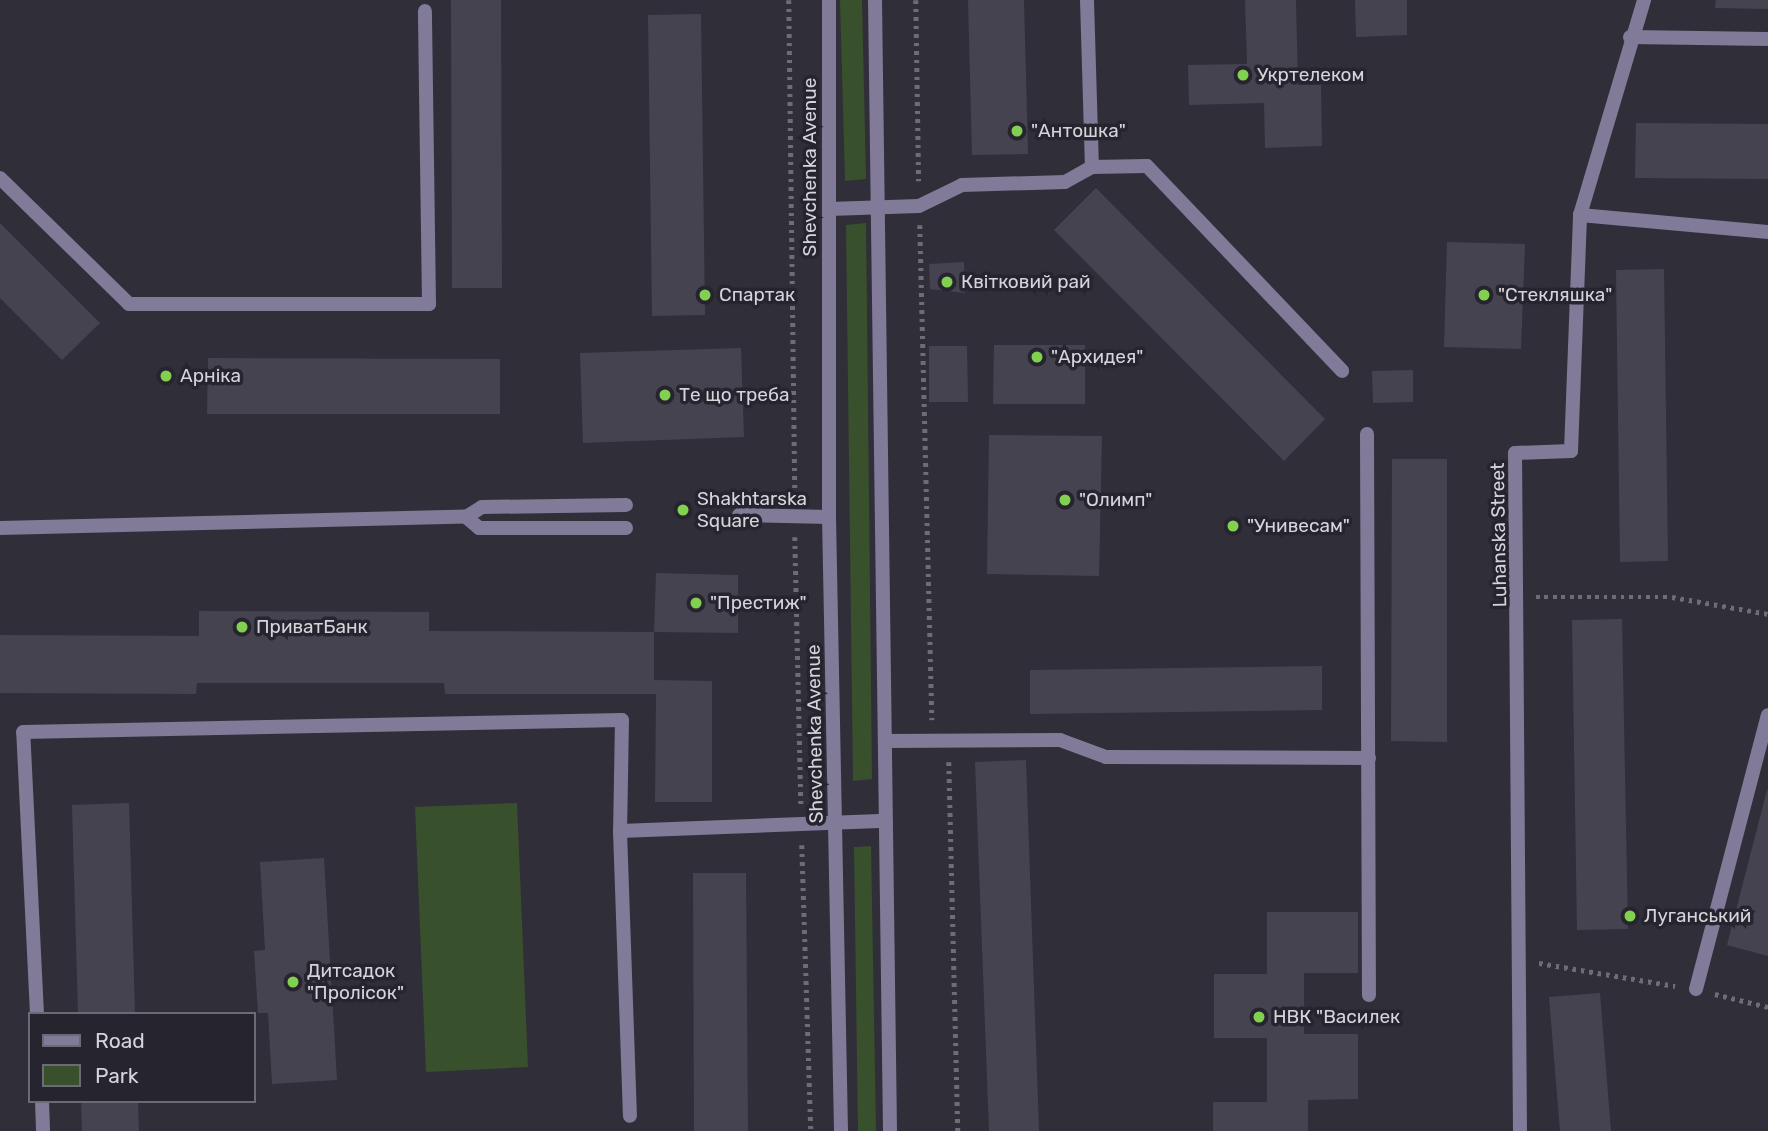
<!DOCTYPE html>
<html>
<head>
<meta charset="utf-8">
<style>
	body { margin:0 }
	#map { position:relative; width:1768px; height:1131px; overflow:hidden; background:#302e39; font-family:Rubik,sans-serif }
	div>[style] { position:absolute }
	[style*='--x'] { left:calc(var(--x)*1px); top:calc(var(--y)*1px); width:calc(var(--w)*1px); rotate:calc(var(--a)*1deg) }
	.green>* { inset:0; background:#39502c }
	.building>* { inset:0; background:#464350 }
	.path>* { height:4.5px; margin-top:-2.25px; transform-origin:0; background:repeating-linear-gradient(90deg,#6e6d76 0 3.5px,transparent 0 8.5px) }
	.service>* { height:14px; margin:-7px; padding:0 7px; transform-origin:7px; border-radius:7px; background:#817a99 }
	.pedestrian>* { height:14px; margin:-7px; padding:0 7px; transform-origin:7px; border-radius:7px; background:#817a99 }
	.minor>* { height:14px; margin:-7px; padding:0 7px; transform-origin:7px; border-radius:7px; background:#817a99 }
	.dots>* { width:19px; height:19px; translate:-50% -50%; box-sizing:border-box; border:4px solid #26242f; border-radius:50% }
	span { translate:-50% -50%; white-space:nowrap; text-align:center; line-height:1.15; -webkit-text-stroke:7px #26242f; paint-order:stroke }
	.poi-label { font-size:19px; color:#d5d4db }
	.left { translate:0 -50%; text-align:left }
	.street-label { font-size:19px; color:#d5d4db }
	.legend { position:absolute; left:28px; top:1012px; width:228px; height:91px; box-sizing:border-box; background:#26242f; border:2px solid #6c6a74; margin:0; padding:9px 12px; list-style:none; font-size:21px; color:#d5d4db }
	.legend li { display:flex; align-items:center; gap:14px; height:35px }
	.legend b { width:35px; border:2px solid #6c6a74 }
</style>
</head>
<body>
<div id="map">
	<div class="green">
		<div style="clip-path:polygon(840px 0,862px 0,866px 179px,845px 181px)"></div>
		<div style="clip-path:polygon(866px 223px,872px 779px,853px 781px,846px 225px)"></div>
		<div style="clip-path:polygon(517px 803px,528px 1067px,426px 1072px,415px 807px)"></div>
		<div style="clip-path:polygon(871px 846px,876px 1131px,858px 1131px,854px 847px)"></div>
	</div>
	<div class="building">
		<div style="clip-path:polygon(451px 0,501px 0,502px 288px,452px 288px)"></div>
		<div style="clip-path:polygon(968px 0,1024px 0,1028px 154px,972px 155px)"></div>
		<div style="clip-path:polygon(1245px 0,1296px 0,1298px 85px,1321px 85px,1322px 146px,1265px 148px,1264px 103px,1189px 105px,1188px 65px,1247px 64px)"></div>
		<div style="clip-path:polygon(1355px 0,1407px 0,1407px 35px,1356px 37px)"></div>
		<div style="clip-path:polygon(1716px 0,1768px 0,1768px 9px,1715px 8px)"></div>
		<div style="clip-path:polygon(701px 14px,705px 315px,652px 316px,648px 15px)"></div>
		<div style="clip-path:polygon(1636px 123px,1768px 124px,1768px 179px,1635px 178px)"></div>
		<div style="clip-path:polygon(1096px 188px,1325px 419px,1284px 461px,1054px 230px)"></div>
		<div style="clip-path:polygon(0 223px,100px 323px,62px 360px,0 298px)"></div>
		<div style="clip-path:polygon(1447px 242px,1525px 244px,1521px 349px,1444px 347px)"></div>
		<div style="clip-path:polygon(964px 262px,965px 293px,930px 289px,929px 264px)"></div>
		<div style="clip-path:polygon(1664px 269px,1668px 561px,1620px 562px,1616px 270px)"></div>
		<div style="clip-path:polygon(994px 345px,1085px 345px,1085px 404px,993px 404px)"></div>
		<div style="clip-path:polygon(929px 346px,967px 346px,968px 402px,929px 402px)"></div>
		<div style="clip-path:polygon(741px 348px,744px 437px,583px 443px,580px 353px)"></div>
		<div style="clip-path:polygon(208px 358px,500px 359px,500px 414px,207px 414px)"></div>
		<div style="clip-path:polygon(1413px 370px,1413px 402px,1373px 403px,1372px 371px)"></div>
		<div style="clip-path:polygon(989px 435px,1102px 436px,1099px 576px,987px 574px)"></div>
		<div style="clip-path:polygon(1392px 459px,1447px 459px,1447px 742px,1391px 741px)"></div>
		<div style="clip-path:polygon(656px 573px,738px 575px,738px 633px,654px 632px)"></div>
		<div style="clip-path:polygon(199px 611px,429px 612px,429px 631px,654px 632px,654px 680px,712px 681px,712px 802px,655px 802px,656px 694px,445px 694px,444px 683px,197px 683px,196px 694px,0 693px,0 635px,199px 636px)"></div>
		<div style="clip-path:polygon(1622px 619px,1628px 929px,1577px 930px,1572px 620px)"></div>
		<div style="clip-path:polygon(1322px 666px,1322px 710px,1030px 714px,1030px 670px)"></div>
		<div style="clip-path:polygon(1026px 760px,1039px 1131px,989px 1131px,975px 762px)"></div>
		<div style="clip-path:polygon(1767px 790px,1768px 790px,1768px 956px,1727px 945px)"></div>
		<div style="clip-path:polygon(129px 803px,135px 1014px,78px 1014px,72px 805px)"></div>
		<div style="clip-path:polygon(324px 858px,337px 1080px,272px 1084px,268px 1013px,258px 1013px,254px 951px,265px 950px,260px 862px)"></div>
		<div style="clip-path:polygon(693px 873px,746px 873px,748px 1131px,694px 1131px)"></div>
		<div style="clip-path:polygon(1267px 912px,1358px 912px,1358px 973px,1304px 973px,1304px 1034px,1358px 1034px,1358px 1099px,1308px 1100px,1308px 1131px,1213px 1131px,1213px 1102px,1267px 1102px,1267px 1038px,1214px 1038px,1214px 974px,1267px 974px)"></div>
		<div style="clip-path:polygon(1600px 993px,1611px 1131px,1560px 1131px,1549px 997px)"></div>
		<div style="clip-path:polygon(81px 1101px,138px 1101px,139px 1131px,82px 1131px)"></div>
	</div>
	<div class="path">
		<div style="--x:789;--y:0;--w:497;--a:89.3"></div>
		<div style="--x:916;--y:0;--w:181;--a:89.1"></div>
		<div style="--x:920;--y:225;--w:495;--a:88.6"></div>
		<div style="--x:795;--y:537;--w:268;--a:88.7"></div>
		<div style="--x:1536;--y:597;--w:136;--a:0"></div>
		<div style="--x:1672;--y:597;--w:97;--a:10"></div>
		<div style="--x:949;--y:762;--w:369;--a:88.6"></div>
		<div style="--x:802;--y:845;--w:286;--a:88.2"></div>
		<div style="--x:1539;--y:963;--w:138;--a:9.6"></div>
		<div style="--x:1715;--y:994;--w:55;--a:13.8"></div>
	</div>
	<div class="service">
		<div style="--x:1087;--y:0;--w:167;--a:88.3"></div>
		<div style="--x:1630;--y:37;--w:138;--a:0.8"></div>
		<div style="--x:0;--y:178;--w:180;--a:44.3"></div>
		<div style="--x:129;--y:304;--w:300;--a:0"></div>
		<div style="--x:429;--y:304;--w:293;--a:-90.8"></div>
		<div style="--x:829;--y:209;--w:90;--a:-1.9"></div>
		<div style="--x:919;--y:206;--w:48;--a:-26"></div>
		<div style="--x:962;--y:185;--w:103;--a:-1.7"></div>
		<div style="--x:1065;--y:182;--w:31;--a:-29"></div>
		<div style="--x:1092;--y:167;--w:55;--a:-1"></div>
		<div style="--x:1147;--y:166;--w:283;--a:46.4"></div>
		<div style="--x:1580;--y:215;--w:189;--a:5.2"></div>
		<div style="--x:1367;--y:434;--w:561;--a:89.8"></div>
		<div style="--x:885;--y:741;--w:175;--a:-0.3"></div>
		<div style="--x:1060;--y:740;--w:49;--a:20.3"></div>
		<div style="--x:1106;--y:757;--w:263;--a:0.2"></div>
		<div style="--x:620;--y:831;--w:285;--a:88"></div>
		<div style="--x:1696;--y:989;--w:283;--a:-75.3"></div>
		<div style="--x:37;--y:1014;--w:282;--a:-92.8"></div>
		<div style="--x:23;--y:732;--w:599;--a:-1.15"></div>
		<div style="--x:622;--y:720;--w:111;--a:91"></div>
		<div style="--x:620;--y:831;--w:266;--a:-2.2"></div>
		<div style="--x:42;--y:1101;--w:30;--a:88"></div>
	</div>
	<div class="pedestrian">
		<div style="--x:739;--y:515;--w:90;--a:1.3"></div>
		<div style="--x:466;--y:517;--w:17;--a:40"></div>
		<div style="--x:479;--y:528;--w:147;--a:0"></div>
		<div style="--x:0;--y:528;--w:466;--a:-1.4"></div>
		<div style="--x:466;--y:517;--w:19;--a:-32"></div>
		<div style="--x:482;--y:507;--w:144;--a:-0.8"></div>
	</div>
	<div class="minor">
		<div style="--x:829;--y:0;--w:517;--a:90"></div>
		<div style="--x:829;--y:517;--w:614;--a:88.88"></div>
		<div style="--x:875;--y:0;--w:1131;--a:89.24"></div>
		<div style="--x:1520;--y:1131;--w:678;--a:-90.42"></div>
		<div style="--x:1515;--y:453;--w:56;--a:-2"></div>
		<div style="--x:1571;--y:451;--w:236;--a:-87.8"></div>
		<div style="--x:1580;--y:215;--w:224;--a:-73.4"></div>
	</div>
	<div class="dots">
		<div style="left:1243px;top:75px;background:#82d04f"></div>
		<div style="left:1017px;top:131px;background:#82d04f"></div>
		<div style="left:947px;top:282px;background:#82d04f"></div>
		<div style="left:705px;top:295px;background:#82d04f"></div>
		<div style="left:1484px;top:295px;background:#82d04f"></div>
		<div style="left:1037px;top:357px;background:#82d04f"></div>
		<div style="left:166px;top:376px;background:#82d04f"></div>
		<div style="left:665px;top:395px;background:#82d04f"></div>
		<div style="left:1065px;top:500px;background:#82d04f"></div>
		<div style="left:683px;top:510px;background:#82d04f"></div>
		<div style="left:1233px;top:526px;background:#82d04f"></div>
		<div style="left:696px;top:603px;background:#82d04f"></div>
		<div style="left:242px;top:627px;background:#82d04f"></div>
		<div style="left:1630px;top:916px;background:#82d04f"></div>
		<div style="left:293px;top:982px;background:#82d04f"></div>
		<div style="left:1259px;top:1017px;background:#82d04f"></div>
	</div>
	<div class="poi-label">
		<span class="left" style="left:1257px;top:75px">Укртелеком</span>
		<span class="left" style="left:1031px;top:131px">"Антошка"</span>
		<span class="left" style="left:961px;top:282px">Квітковий рай</span>
		<span class="left" style="left:719px;top:295px">Спартак</span>
		<span class="left" style="left:1498px;top:295px">"Стекляшка"</span>
		<span class="left" style="left:1051px;top:357px">"Архидея"</span>
		<span class="left" style="left:180px;top:376px">Арніка</span>
		<span class="left" style="left:679px;top:395px">Те що треба</span>
		<span class="left" style="left:697px;top:510px">Shakhtarska<br>Square</span>
		<span class="left" style="left:1079px;top:500px">"Олимп"</span>
		<span class="left" style="left:1247px;top:526px">"Унивесам"</span>
		<span class="left" style="left:710px;top:603px">"Престиж"</span>
		<span class="left" style="left:256px;top:627px">ПриватБанк</span>
		<span class="left" style="left:1644px;top:916px">Луганський</span>
		<span class="left" style="left:307px;top:982px">Дитсадок<br>"Пролісок"</span>
		<span class="left" style="left:1273px;top:1017px">НВК "Василек</span>
	</div>
	<div class="street-label">
		<span style="left:810px;top:167px;rotate:-90deg">Shevchenka Avenue</span>
		<span style="left:1499px;top:535px;rotate:-91deg">Luhanska Street</span>
		<span style="left:815px;top:734px;rotate:-91deg">Shevchenka Avenue</span>
	</div>
	<ul class="legend">
	<li><b style="height:9px;background:#817a99"></b>Road</li>
	<li><b style="height:19px;background:#39502c"></b>Park</li>
	</ul>
</div>
</body>
</html>
